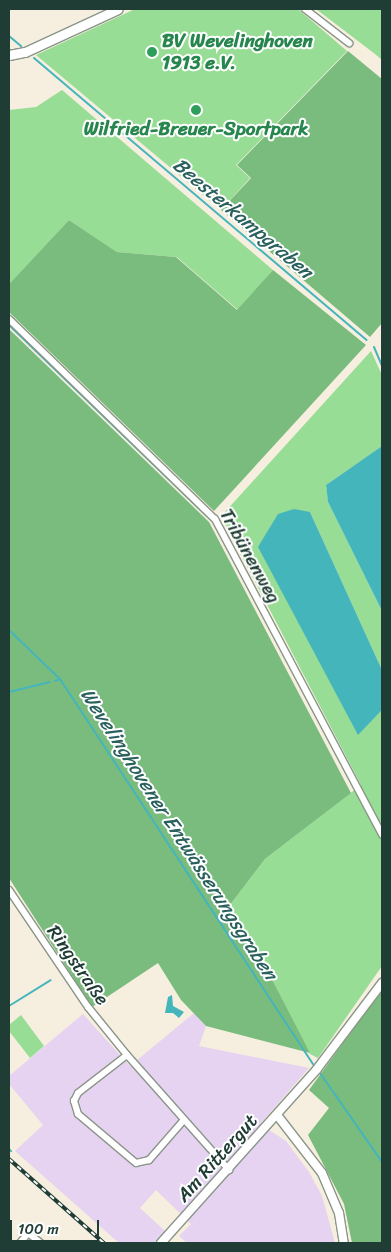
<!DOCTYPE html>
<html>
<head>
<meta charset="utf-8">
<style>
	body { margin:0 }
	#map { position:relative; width:391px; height:1252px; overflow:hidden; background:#f6eede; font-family:Sriracha,sans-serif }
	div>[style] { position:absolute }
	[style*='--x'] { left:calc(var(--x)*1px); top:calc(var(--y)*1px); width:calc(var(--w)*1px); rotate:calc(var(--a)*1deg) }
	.built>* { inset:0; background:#e5d3f1 }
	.green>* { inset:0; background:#98dd95 }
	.forest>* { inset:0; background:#7abc7e }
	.water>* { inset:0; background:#45b5bc }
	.stream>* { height:2px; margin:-1px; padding:0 1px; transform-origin:1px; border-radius:1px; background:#45b5bc }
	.roads { filter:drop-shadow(1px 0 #8a9689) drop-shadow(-1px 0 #8a9689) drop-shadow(0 1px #8a9689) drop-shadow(0 -1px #8a9689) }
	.minor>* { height:6px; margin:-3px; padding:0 3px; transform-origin:3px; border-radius:3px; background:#fff }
	.tertiary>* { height:8px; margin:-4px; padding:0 4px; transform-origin:4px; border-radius:4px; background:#fff }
	.secondary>* { height:9px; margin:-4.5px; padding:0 4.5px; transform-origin:4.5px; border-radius:4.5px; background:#fff }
	.rail>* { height:4px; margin-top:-2px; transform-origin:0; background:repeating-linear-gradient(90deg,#fff 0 5.5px,#1f3d34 0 11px); box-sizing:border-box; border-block:1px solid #1f3d34 }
	.dots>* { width:14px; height:14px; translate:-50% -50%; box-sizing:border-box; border:2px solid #fff; border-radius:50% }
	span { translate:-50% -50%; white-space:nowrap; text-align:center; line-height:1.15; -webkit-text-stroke:4px #fff; paint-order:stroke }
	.leisure-label { font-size:19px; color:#27864d; font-weight:700 }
	.left { translate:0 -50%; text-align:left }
	.street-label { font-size:19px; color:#1f3d34 }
	.water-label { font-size:20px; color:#2a615d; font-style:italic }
	.frame { position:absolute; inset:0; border:10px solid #1f3d34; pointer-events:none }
	.scale { position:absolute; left:10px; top:1220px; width:89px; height:22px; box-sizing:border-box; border:2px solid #1f3d34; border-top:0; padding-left:6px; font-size:15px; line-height:18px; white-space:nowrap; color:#1f3d34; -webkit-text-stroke:4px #fff; paint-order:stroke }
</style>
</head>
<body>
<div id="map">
	<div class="built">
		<div style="clip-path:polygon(194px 1013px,206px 1026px,199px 1046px,309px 1068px,260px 1124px,286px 1141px,309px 1172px,322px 1196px,335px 1243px,187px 1243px,179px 1236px,191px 1224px,156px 1190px,140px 1208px,165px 1231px,154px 1243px,119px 1243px,15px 1151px,43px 1125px,9px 1084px,9px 1076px,83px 1014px,130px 1066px)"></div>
	</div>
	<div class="green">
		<div style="clip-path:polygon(135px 9px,298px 9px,347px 51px,236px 165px,250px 178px,221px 210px,36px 55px)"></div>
		<div style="clip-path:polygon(316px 9px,382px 9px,382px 60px,375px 54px)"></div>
		<div style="clip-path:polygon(62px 90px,273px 270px,238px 310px,177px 257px,117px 252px,69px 220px,9px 284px,9px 110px,36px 107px)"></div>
		<div style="clip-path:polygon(371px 351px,382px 375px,382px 446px,326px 485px,328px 502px,382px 611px,382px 670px,310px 512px,358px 734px,382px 710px,382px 966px,318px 1058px,310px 1054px,273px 981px,227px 909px,265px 859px,361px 785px,223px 520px,224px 513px)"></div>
		<div style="clip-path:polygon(21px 1015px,44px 1046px,30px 1058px,9px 1031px,9px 1025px)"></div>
	</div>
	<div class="forest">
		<div style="clip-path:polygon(348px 51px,382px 79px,382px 323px,370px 337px,221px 210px,251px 178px,237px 165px)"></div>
		<div style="clip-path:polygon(69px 220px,117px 252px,176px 257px,237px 310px,273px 270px,366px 345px,214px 511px,9px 312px,9px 284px)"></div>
		<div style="clip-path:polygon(9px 329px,209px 522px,351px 793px,265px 859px,227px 909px,273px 981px,310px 1053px,206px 1026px,181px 1000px,158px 963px,92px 1007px,9px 878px)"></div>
		<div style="clip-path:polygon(382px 989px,382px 1243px,352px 1243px,344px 1204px,308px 1135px,329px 1108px,309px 1090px)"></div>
	</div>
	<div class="water">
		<div style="clip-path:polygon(382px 446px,382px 611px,328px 502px,326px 485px)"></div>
		<div style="clip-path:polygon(294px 509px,310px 512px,382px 670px,382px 710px,358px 735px,258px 547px,278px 514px)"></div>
		<div style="clip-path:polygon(172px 995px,173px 1006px,184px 1012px,179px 1018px,173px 1013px,165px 1013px,168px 997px)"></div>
	</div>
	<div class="stream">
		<div style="--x:9;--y:36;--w:16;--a:40"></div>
		<div style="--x:34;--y:58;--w:436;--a:40.3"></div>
		<div style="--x:9;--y:325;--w:275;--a:44"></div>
		<div style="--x:374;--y:347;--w:21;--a:67"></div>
		<div style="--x:9;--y:630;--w:71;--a:43.9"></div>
		<div style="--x:60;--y:679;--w:461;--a:56.7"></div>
		<div style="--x:55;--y:681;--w:5;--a:-22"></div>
		<div style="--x:9;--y:692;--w:42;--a:-13.7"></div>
		<div style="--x:9;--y:1006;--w:49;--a:-31.8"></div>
		<div style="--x:320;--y:1073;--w:108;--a:55.1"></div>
		<div style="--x:9;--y:1149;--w:3;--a:45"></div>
	</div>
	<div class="roads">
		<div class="minor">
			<div style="--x:305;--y:9;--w:56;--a:37.7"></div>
			<div style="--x:9;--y:319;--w:287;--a:44.2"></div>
			<div style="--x:215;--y:519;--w:357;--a:62.1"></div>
			<div style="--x:9;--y:890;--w:141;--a:56"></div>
			<div style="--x:88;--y:1007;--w:62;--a:50.9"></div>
			<div style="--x:183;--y:1121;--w:52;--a:131.1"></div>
			<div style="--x:149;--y:1160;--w:13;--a:167"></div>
			<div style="--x:136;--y:1163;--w:76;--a:-139.8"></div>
			<div style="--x:78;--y:1114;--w:14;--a:-107"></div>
			<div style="--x:74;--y:1101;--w:9;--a:-63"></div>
			<div style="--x:78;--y:1093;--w:62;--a:-37.8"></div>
			<div style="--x:127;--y:1055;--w:154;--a:48.4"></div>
			<div style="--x:20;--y:1243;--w:13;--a:-51"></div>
			<div style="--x:28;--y:1233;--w:16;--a:38"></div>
		</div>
		<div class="tertiary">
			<div style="--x:277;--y:1115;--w:73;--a:52.2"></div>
			<div style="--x:322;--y:1173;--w:43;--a:67"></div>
			<div style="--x:339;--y:1213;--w:30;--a:81"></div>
			<div style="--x:161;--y:1243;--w:234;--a:-48.1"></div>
			<div style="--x:317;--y:1069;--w:108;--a:-52.9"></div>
		</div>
		<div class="secondary">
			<div style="--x:9;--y:55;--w:16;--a:-11"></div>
			<div style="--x:25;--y:52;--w:102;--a:-24.8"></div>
		</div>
	</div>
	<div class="rail">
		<div style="--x:9;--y:1159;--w:127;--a:41.5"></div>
	</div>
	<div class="dots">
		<div style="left:152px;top:52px;background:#2e9e5b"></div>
		<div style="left:196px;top:110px;background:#2e9e5b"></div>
	</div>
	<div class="leisure-label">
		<span class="left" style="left:162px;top:52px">BV Wevelinghoven<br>1913 e.V.</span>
		<span style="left:196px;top:129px">Wilfried-Breuer-Sportpark</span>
	</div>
	<div class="street-label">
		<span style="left:250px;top:556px;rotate:61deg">Tribünenweg</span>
		<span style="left:78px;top:965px;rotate:55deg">Ringstraße</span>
		<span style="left:217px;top:1158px;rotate:-48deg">Am Rittergut</span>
	</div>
	<div class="water-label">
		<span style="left:243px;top:218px;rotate:40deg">Beesterkampgraben</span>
		<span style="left:179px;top:834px;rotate:57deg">Wevelinghovener Entwässerungsgraben</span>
	</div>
	<div class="frame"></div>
	<div class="scale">100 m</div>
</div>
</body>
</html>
